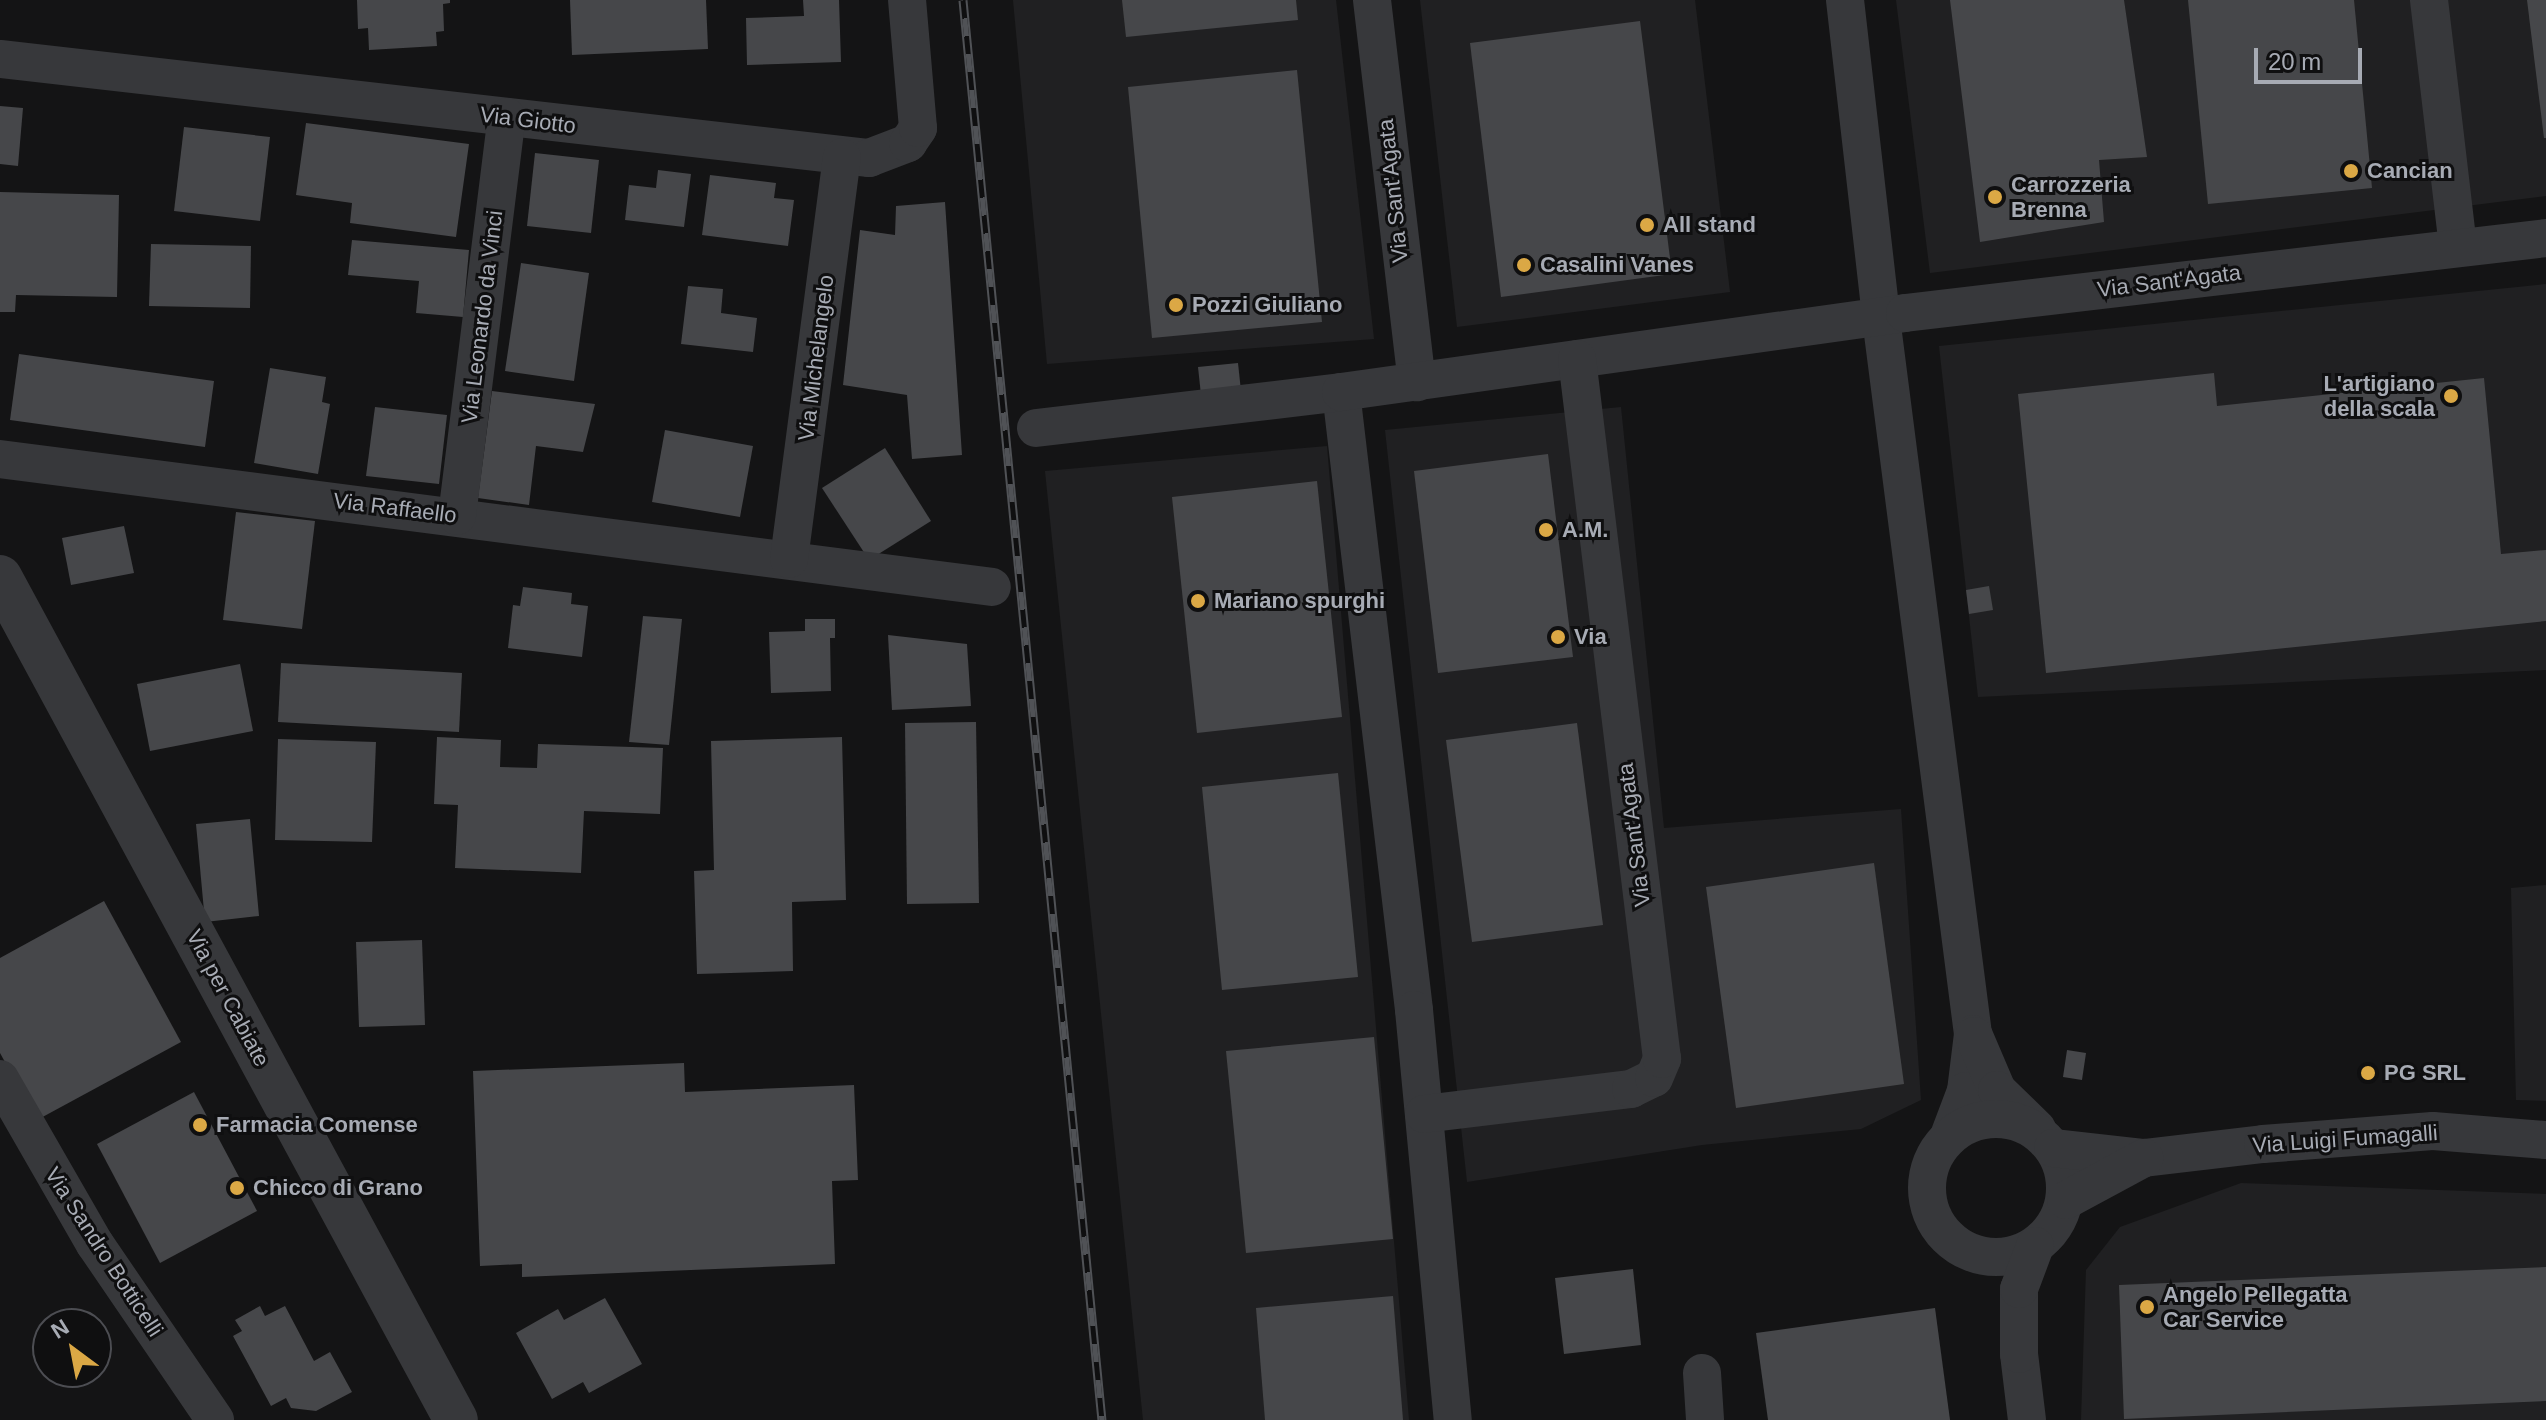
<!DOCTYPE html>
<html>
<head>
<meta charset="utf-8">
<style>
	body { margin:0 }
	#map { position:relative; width:2546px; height:1420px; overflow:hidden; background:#141415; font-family:Helvetica,sans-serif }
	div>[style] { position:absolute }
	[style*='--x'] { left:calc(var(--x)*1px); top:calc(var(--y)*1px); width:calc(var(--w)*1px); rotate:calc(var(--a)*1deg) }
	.built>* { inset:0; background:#202022 }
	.building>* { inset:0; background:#46474a }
	.minor>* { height:38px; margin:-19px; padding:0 19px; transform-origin:19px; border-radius:19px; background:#37383b }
	.minor>.ring { margin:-19px; padding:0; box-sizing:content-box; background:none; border:38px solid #37383b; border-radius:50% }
	.tertiary>* { height:44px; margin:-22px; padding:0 22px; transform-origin:22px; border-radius:22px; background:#37383b }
	.rail>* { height:9px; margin-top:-4.5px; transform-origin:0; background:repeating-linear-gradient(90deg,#0f0f10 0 18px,#505256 0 36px); box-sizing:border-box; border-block:2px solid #505256 }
	.dots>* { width:22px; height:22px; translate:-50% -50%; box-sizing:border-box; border:4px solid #0f0f10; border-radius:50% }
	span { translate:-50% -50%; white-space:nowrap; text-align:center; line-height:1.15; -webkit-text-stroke:6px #0f0f10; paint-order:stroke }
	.street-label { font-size:22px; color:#a7abb4 }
	.poi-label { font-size:22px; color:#a7abb4; font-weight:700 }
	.left { translate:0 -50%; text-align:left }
	.right { translate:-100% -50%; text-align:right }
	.north { position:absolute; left:32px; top:1308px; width:80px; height:80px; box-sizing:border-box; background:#0f0f10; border:2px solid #4c4d52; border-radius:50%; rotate:328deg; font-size:22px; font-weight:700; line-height:32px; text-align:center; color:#a7abb4 }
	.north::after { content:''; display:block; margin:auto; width:28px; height:36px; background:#dba845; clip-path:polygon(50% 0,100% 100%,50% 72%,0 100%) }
	.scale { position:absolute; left:2254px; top:48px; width:108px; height:36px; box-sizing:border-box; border:4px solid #a7abb4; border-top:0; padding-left:10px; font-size:24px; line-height:28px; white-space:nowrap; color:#a7abb4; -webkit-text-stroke:6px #0f0f10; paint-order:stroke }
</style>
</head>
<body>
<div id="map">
	<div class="built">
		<div style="clip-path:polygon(1013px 0,1336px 0,1374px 339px,1047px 364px)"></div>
		<div style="clip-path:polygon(1420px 0,1695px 0,1730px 292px,1457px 327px)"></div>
		<div style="clip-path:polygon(1896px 0,2546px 0,2546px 196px,1930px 273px)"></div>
		<div style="clip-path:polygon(2546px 284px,2546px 670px,1978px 697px,1939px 346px)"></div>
		<div style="clip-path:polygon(1621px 407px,1664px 828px,1901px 809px,1921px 1100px,1861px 1129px,1702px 1145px,1467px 1182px,1385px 430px)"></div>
		<div style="clip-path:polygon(1327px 446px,1409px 1420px,1143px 1420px,1045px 471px)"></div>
		<div style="clip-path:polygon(2546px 885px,2546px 1101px,2516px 1100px,2511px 888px)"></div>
		<div style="clip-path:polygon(2241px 1183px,2546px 1194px,2546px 1420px,2081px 1420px,2086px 1270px,2120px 1227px)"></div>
	</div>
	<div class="building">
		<div style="clip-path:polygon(357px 0,450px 0,450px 3px,443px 4px,444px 31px,436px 32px,437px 46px,369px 50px,368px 28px,358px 29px)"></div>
		<div style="clip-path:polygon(570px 0,706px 0,708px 49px,572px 55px)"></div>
		<div style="clip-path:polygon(803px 0,839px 0,841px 62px,747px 65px,746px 18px,804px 16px)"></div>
		<div style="clip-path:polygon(1122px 0,1296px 0,1298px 20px,1126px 37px)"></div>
		<div style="clip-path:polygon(1950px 0,2124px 0,2147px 157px,2099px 160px,2104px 222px,1980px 242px)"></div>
		<div style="clip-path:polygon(2188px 0,2354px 0,2372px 188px,2208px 204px)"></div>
		<div style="clip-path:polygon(2527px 0,2546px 0,2546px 138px,2544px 138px)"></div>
		<div style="clip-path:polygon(1640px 21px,1672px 274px,1501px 297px,1470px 43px)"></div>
		<div style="clip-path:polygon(1297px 70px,1322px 322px,1152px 338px,1128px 87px)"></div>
		<div style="clip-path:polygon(0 106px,23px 108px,18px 166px,0 164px)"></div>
		<div style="clip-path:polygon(306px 123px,469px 144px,456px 237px,350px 223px,352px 203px,296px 195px)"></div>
		<div style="clip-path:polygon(184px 127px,270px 137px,260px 221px,174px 211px)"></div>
		<div style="clip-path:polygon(535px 153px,599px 160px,591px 233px,527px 226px)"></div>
		<div style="clip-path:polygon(658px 170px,691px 174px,684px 227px,625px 220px,629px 185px,656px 188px)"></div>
		<div style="clip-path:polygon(710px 175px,776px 183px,774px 198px,794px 200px,788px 246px,702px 235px)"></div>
		<div style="clip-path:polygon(0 192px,119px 195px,117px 297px,16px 295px,15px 312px,0 312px)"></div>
		<div style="clip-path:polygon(945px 202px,962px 455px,912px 459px,907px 395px,843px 385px,860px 230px,895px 235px,896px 206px)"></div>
		<div style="clip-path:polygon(352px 240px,469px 250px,463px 317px,416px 313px,419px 281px,348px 275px)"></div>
		<div style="clip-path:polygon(151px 244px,251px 246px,250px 308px,149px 306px)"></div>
		<div style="clip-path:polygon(521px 263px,589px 273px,574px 381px,505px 371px)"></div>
		<div style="clip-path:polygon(688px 286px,723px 289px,721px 313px,757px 318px,753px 352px,681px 344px)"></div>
		<div style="clip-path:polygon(19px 354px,214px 381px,205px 447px,10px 420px)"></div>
		<div style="clip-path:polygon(1238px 363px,1241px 391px,1201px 395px,1198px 367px)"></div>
		<div style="clip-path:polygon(270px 368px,326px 377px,322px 402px,330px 404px,318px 474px,254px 463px)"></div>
		<div style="clip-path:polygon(2214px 373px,2217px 406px,2484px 378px,2501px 554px,2546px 550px,2546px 621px,2046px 673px,2018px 394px)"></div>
		<div style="clip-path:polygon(492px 391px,595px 404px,583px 452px,536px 446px,529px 505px,478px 498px)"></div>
		<div style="clip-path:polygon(375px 407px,447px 415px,439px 484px,366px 476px)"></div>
		<div style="clip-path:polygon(665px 430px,753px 446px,740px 517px,652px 502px)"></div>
		<div style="clip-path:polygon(885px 448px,931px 521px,869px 560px,822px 488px)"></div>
		<div style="clip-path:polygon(1548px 454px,1573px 657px,1438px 673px,1414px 471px)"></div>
		<div style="clip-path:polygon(1317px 481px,1342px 717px,1197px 733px,1172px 497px)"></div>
		<div style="clip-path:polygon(236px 512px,315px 521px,302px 629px,223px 620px)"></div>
		<div style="clip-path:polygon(124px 526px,134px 573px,71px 585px,62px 538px)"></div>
		<div style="clip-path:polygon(1989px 586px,1993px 610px,1969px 614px,1966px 590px)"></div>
		<div style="clip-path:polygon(523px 587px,572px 593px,571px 604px,588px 606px,582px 657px,508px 648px,513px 605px,520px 606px)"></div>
		<div style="clip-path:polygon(643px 616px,682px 619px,669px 745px,629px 742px)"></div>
		<div style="clip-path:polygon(805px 619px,835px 619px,835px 638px,830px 638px,831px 691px,771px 693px,769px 632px,805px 631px)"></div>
		<div style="clip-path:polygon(888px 635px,967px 644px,971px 706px,892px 710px)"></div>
		<div style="clip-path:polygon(281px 663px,462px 673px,459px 732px,278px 722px)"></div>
		<div style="clip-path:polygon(240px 664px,253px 731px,150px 751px,137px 684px)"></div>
		<div style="clip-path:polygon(976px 722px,979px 903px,907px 904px,905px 723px)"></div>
		<div style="clip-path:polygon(1577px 723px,1603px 925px,1472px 942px,1446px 740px)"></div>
		<div style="clip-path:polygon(437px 737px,501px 740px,500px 767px,537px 768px,538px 744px,663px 748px,660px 814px,584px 811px,581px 873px,455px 868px,458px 805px,434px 804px)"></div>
		<div style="clip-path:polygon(842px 737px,846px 900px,792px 902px,793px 971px,697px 974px,694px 871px,714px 870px,711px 741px)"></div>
		<div style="clip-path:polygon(278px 739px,376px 742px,372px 842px,275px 840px)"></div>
		<div style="clip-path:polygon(1338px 773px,1358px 977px,1222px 990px,1202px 787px)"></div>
		<div style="clip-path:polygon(250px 819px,259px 916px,205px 922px,196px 824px)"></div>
		<div style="clip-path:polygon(1874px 863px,1904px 1084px,1736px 1108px,1706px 887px)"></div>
		<div style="clip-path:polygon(104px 901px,181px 1042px,37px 1120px,0 1053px,0 958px)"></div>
		<div style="clip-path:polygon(422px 940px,425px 1025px,359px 1027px,356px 942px)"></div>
		<div style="clip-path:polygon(1374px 1037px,1393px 1239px,1246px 1253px,1226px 1051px)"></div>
		<div style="clip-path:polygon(2067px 1050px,2086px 1053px,2082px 1080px,2063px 1077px)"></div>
		<div style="clip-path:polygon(684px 1063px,685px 1092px,854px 1085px,858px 1180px,832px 1181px,835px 1264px,522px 1277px,522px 1264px,480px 1266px,473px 1071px)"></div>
		<div style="clip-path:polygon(194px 1092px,257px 1211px,160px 1263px,97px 1144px)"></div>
		<div style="clip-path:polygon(2546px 1267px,2546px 1401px,2124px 1419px,2119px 1285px)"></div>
		<div style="clip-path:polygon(1633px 1269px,1641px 1345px,1564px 1354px,1555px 1278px)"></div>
		<div style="clip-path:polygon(1393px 1296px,1403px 1420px,1265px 1420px,1256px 1308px)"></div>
		<div style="clip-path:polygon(605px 1298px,642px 1364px,589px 1393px,583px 1382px,552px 1399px,516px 1333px,558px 1309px,564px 1320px)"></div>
		<div style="clip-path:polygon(260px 1306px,265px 1316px,285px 1306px,314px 1361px,330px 1352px,352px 1392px,316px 1411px,291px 1408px,286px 1398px,271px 1406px,233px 1336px,242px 1331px,235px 1320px)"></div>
		<div style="clip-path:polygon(1935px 1308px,1950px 1420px,1768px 1420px,1756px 1333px)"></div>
	</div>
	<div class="minor">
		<div style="--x:1372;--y:0;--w:385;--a:83.3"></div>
		<div style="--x:1845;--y:0;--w:320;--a:83.5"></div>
		<div style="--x:1881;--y:318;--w:722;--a:82.68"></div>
		<div style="--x:1973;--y:1034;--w:57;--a:97"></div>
		<div style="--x:1966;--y:1091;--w:48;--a:110.7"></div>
		<div style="--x:2429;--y:0;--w:248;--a:83.3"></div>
		<div style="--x:0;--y:59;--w:875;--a:6.5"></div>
		<div style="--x:869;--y:158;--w:42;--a:-21"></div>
		<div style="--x:908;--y:143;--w:18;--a:-56"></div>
		<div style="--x:918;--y:128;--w:128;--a:-94.9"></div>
		<div style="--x:1341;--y:392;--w:622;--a:83.26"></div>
		<div style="--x:1414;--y:1010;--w:412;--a:84.6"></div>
		<div style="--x:1036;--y:428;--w:307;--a:-6.7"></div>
		<div style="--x:1341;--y:392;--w:570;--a:-7.97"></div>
		<div style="--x:1905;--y:313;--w:645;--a:-6.67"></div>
		<div style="--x:0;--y:459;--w:1000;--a:7.35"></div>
		<div style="--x:457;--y:516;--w:402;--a:-82.9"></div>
		<div style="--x:789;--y:559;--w:405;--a:-82.5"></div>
		<div style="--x:1974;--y:1036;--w:59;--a:66.9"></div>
		<div style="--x:1997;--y:1090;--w:56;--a:44.3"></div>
		<div style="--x:0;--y:1079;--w:190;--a:60.1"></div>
		<div style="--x:95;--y:1244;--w:213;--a:55.7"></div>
		<div style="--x:1424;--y:1114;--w:209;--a:-6.9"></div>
		<div style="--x:1631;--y:1089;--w:25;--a:-26"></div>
		<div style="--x:1654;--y:1078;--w:21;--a:-67"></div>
		<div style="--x:1662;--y:1059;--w:705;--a:-96.92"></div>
		<div class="ring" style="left:1927px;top:1119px;width:100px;height:100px"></div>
		<div style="--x:2053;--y:1148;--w:92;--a:6.3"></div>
		<div style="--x:2144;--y:1158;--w:120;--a:-6.7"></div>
		<div style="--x:2263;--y:1144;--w:170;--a:-4.4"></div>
		<div style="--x:2433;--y:1131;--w:113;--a:4.6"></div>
		<div style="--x:2066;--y:1200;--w:89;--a:-28.3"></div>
		<div style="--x:1702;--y:1373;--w:47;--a:86.3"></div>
		<div style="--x:2027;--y:1420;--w:66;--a:-96.9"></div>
		<div style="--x:2019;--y:1354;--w:65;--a:-90"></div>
		<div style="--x:2019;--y:1289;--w:46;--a:-69.6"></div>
	</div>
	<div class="tertiary">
		<div style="--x:0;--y:577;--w:958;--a:61.59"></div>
	</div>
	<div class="rail">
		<div style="--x:963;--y:0;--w:1427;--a:84.41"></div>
	</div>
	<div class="dots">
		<div style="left:2351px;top:171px;background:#dba845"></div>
		<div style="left:1995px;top:197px;background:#dba845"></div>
		<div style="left:1647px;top:225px;background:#dba845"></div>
		<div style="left:1524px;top:265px;background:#dba845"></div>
		<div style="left:1176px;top:305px;background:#dba845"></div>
		<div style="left:2451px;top:396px;background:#dba845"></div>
		<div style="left:1546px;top:530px;background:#dba845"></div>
		<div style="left:1198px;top:601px;background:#dba845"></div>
		<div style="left:1558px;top:637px;background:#dba845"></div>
		<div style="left:2368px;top:1073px;background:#dba845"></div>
		<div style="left:200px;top:1125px;background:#dba845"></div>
		<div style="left:237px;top:1188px;background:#dba845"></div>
		<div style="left:2147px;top:1307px;background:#dba845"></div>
	</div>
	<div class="street-label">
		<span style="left:528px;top:120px;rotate:7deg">Via Giotto</span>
		<span style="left:1393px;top:191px;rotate:-96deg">Via Sant'Agata</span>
		<span style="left:2169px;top:281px;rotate:-7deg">Via Sant'Agata</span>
		<span style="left:482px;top:317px;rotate:-83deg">Via Leonardo da Vinci</span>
		<span style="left:816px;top:358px;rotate:-83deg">Via Michelangelo</span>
		<span style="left:395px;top:508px;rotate:7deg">Via Raffaello</span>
		<span style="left:1634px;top:835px;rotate:-97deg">Via Sant'Agata</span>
		<span style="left:228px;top:998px;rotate:62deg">Via per Cabiate</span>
		<span style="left:2345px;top:1139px;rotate:-4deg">Via Luigi Fumagalli</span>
		<span style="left:104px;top:1252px;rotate:57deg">Via Sandro Botticelli</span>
	</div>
	<div class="poi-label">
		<span class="left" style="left:2367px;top:171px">Cancian</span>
		<span class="left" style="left:2011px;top:197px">Carrozzeria<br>Brenna</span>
		<span class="left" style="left:1663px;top:225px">All stand</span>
		<span class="left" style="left:1540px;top:265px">Casalini Vanes</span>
		<span class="left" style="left:1192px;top:305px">Pozzi Giuliano</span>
		<span class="right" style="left:2435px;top:396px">L'artigiano<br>della scala</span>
		<span class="left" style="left:1562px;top:530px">A.M.</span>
		<span class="left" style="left:1214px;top:601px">Mariano spurghi</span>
		<span class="left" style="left:1574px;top:637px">Via</span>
		<span class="left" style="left:2384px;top:1073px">PG SRL</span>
		<span class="left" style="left:216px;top:1125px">Farmacia Comense</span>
		<span class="left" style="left:253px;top:1188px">Chicco di Grano</span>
		<span class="left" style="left:2163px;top:1307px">Angelo Pellegatta<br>Car Service</span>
	</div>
	<div class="north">N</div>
	<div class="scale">20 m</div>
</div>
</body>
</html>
